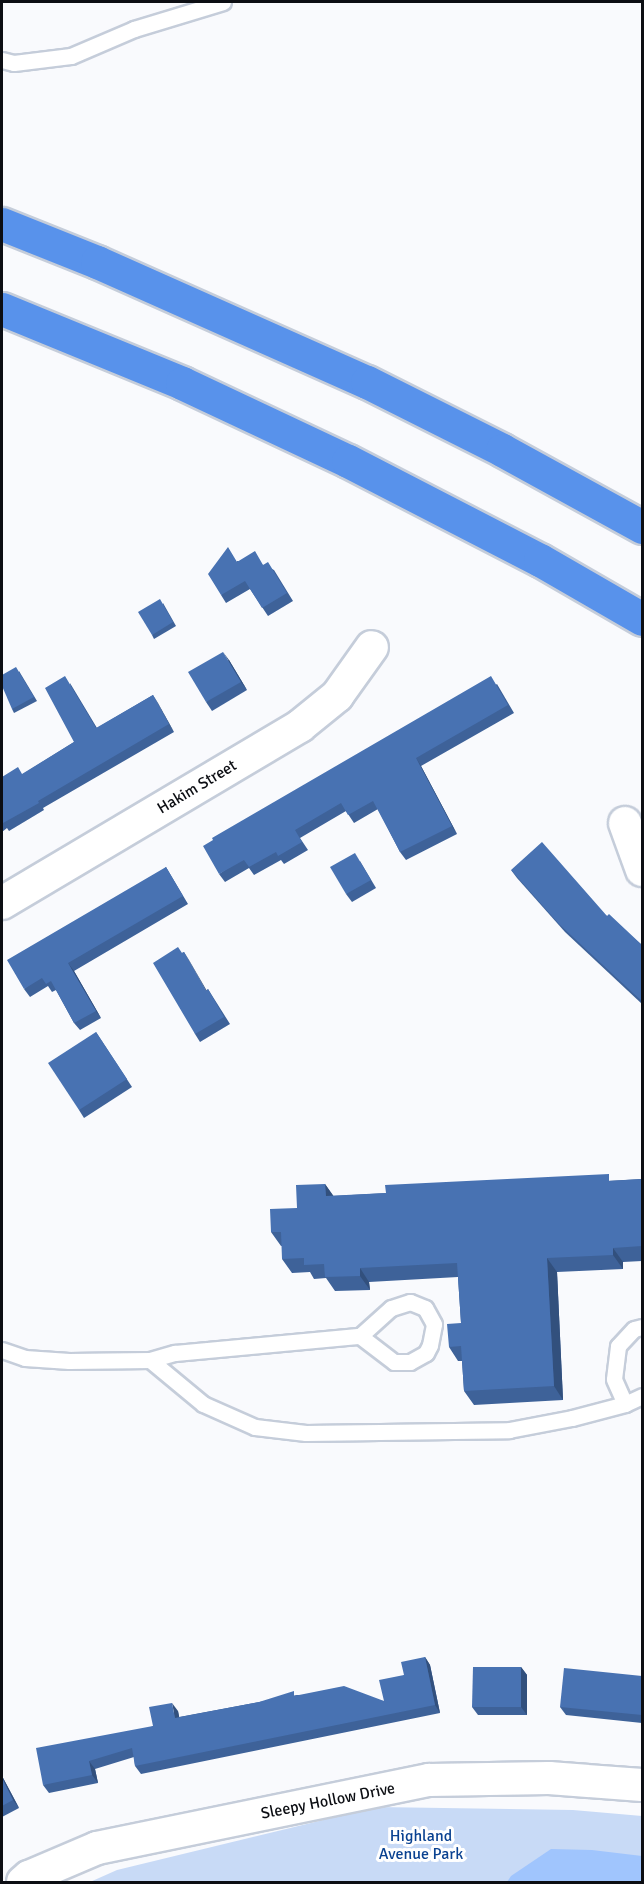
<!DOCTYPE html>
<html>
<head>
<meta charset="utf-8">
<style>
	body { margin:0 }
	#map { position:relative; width:644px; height:1884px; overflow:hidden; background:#f9fafd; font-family:Signika,sans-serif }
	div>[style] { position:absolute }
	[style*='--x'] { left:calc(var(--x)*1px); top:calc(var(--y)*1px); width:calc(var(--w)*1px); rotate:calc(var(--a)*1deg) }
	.green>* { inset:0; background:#c8daf6 }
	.water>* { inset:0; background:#a0c5fd }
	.roads { filter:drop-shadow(2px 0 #c5cdda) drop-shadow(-2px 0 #c5cdda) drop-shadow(0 2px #c5cdda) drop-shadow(0 -2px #c5cdda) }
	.lane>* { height:15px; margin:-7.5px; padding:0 7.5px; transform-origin:7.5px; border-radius:7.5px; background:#fff }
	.street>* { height:32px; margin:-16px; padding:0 16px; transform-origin:16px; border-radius:16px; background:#fff }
	.highway>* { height:33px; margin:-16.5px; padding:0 16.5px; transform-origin:16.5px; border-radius:16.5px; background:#5892eb }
	.wall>* { inset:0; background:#3e6299 }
	.shaded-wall>* { inset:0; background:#32507d }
	.building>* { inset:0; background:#4872b2 }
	span { translate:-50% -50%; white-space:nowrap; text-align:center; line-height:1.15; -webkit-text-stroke:6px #fff; paint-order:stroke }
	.street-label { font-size:16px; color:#0c0e13 }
	.park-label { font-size:16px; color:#0a4291 }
	.frame { position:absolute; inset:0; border:3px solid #0c0e13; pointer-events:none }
</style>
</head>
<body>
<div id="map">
	<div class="green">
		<div style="clip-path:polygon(377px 1807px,573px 1810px,642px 1816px,642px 1882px,90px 1882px,117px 1870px)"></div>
	</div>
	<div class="water">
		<div style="clip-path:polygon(551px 1849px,592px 1850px,642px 1856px,642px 1882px,507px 1882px,511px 1876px)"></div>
	</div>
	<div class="roads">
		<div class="lane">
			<div style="--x:2;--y:60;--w:12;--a:14"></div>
			<div style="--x:14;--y:63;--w:57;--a:-7"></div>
			<div style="--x:71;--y:56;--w:69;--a:-23.2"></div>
			<div style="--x:134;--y:29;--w:93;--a:-16.9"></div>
			<div style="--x:2;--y:1350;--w:24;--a:19"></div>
			<div style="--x:25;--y:1358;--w:44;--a:3.9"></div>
			<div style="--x:69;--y:1361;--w:81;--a:-0.7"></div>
			<div style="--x:150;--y:1360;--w:69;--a:39.7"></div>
			<div style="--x:203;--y:1404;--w:57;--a:23.9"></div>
			<div style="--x:255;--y:1427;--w:51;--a:6.7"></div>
			<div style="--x:306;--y:1433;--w:203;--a:-0.8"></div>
			<div style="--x:509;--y:1430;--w:64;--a:-10.8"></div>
			<div style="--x:572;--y:1418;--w:55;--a:-14.8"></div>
			<div style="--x:625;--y:1404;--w:19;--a:-25"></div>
			<div style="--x:150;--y:1360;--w:26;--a:-16"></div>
			<div style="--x:175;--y:1353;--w:186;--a:-5.3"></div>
			<div style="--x:360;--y:1336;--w:43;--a:37.4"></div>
			<div style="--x:394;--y:1362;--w:16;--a:0"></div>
			<div style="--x:410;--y:1362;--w:18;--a:-29"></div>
			<div style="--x:426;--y:1353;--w:9;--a:-63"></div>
			<div style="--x:430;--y:1345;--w:21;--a:-79"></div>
			<div style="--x:434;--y:1324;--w:18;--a:-119"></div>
			<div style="--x:425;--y:1308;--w:16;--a:-158"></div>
			<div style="--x:410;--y:1302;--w:20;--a:162"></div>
			<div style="--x:391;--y:1308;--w:42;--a:137.9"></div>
			<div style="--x:625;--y:1404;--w:27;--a:-114"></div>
			<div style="--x:614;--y:1379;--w:33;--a:-83"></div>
			<div style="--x:618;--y:1346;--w:23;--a:-47"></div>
			<div style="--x:634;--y:1329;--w:8;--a:-14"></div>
		</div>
		<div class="street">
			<div style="--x:625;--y:823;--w:50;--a:70.1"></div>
			<div style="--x:2;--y:903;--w:347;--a:-30.7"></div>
			<div style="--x:300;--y:726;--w:48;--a:-39"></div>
			<div style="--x:337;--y:696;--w:60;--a:-54.5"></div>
			<div style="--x:23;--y:1882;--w:8;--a:-40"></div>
			<div style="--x:29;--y:1877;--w:74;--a:-23.1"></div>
			<div style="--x:97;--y:1848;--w:339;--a:-11.6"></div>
			<div style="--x:429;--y:1780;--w:120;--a:-1"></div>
			<div style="--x:549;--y:1778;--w:93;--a:4.3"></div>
		</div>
		<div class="highway">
			<div style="--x:2;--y:224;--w:102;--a:21.8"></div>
			<div style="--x:97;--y:262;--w:295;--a:24"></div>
			<div style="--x:367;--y:382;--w:151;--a:26.7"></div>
			<div style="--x:502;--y:450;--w:160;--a:28.8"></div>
			<div style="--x:2;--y:309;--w:195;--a:22.3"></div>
			<div style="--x:182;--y:383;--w:183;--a:25.2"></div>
			<div style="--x:348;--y:461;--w:216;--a:27.3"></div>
			<div style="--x:540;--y:560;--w:118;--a:30"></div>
		</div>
	</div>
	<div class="wall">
		<div style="clip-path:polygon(237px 561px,264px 565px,274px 570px,293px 601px,268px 616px,250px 589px,226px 603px,221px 595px)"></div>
		<div style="clip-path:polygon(163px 603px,176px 626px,154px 639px,152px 635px)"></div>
		<div style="clip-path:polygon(229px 660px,247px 690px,212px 711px,206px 702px)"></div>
		<div style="clip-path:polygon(19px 671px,37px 701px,14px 713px,12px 709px)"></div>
		<div style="clip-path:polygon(70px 683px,97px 728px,153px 695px,174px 732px,43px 808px,44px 810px,9px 831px,7px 828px,2px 832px,2px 777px,23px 774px,74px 742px)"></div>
		<div style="clip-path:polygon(497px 684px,514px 713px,421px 766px,457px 834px,406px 860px,400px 852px,378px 809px,354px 823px,346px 811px,300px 838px,308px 850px,284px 864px,281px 860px,254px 875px,249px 868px,225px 882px,219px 874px)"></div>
		<div style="clip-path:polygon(360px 861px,376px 888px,352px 902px,346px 894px)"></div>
		<div style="clip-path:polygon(166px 867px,188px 904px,74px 971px,101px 1018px,80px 1030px,74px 1023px,56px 990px,52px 992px,48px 986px,30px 997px,24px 989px)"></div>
		<div style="clip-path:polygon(511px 870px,607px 916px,642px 945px,642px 1004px,565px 932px,517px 878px)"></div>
		<div style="clip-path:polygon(184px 952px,206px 991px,208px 989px,213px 997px,230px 1024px,200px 1042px,195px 1034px,182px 953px)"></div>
		<div style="clip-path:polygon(96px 1032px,132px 1087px,84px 1118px,79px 1110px)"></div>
		<div style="clip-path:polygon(642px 1179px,642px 1261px,623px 1262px,623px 1269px,557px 1272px,563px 1400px,474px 1405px,464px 1391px,462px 1361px,458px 1361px,449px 1347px,461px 1323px,458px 1277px,369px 1282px,370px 1290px,335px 1291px,326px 1278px,314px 1279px,310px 1272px,292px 1273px,282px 1259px,282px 1246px,281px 1246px,271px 1232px,297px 1208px,325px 1184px,333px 1196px)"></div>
		<div style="clip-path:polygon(425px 1657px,430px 1665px,440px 1713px,141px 1774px,135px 1766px,134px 1757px,95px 1769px,98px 1783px,49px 1793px,43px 1785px,153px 1726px,178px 1711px,179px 1717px,297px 1695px,384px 1701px,404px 1675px)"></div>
		<div style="clip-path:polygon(521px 1667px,527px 1675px,527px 1715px,478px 1715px,472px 1707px)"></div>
		<div style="clip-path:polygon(642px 1676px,642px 1723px,566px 1715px,560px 1707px)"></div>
		<div style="clip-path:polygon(2px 1776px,19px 1808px,2px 1817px)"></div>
	</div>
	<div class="shaded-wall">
		<div style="clip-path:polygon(223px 652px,229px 660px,247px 690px,241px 682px)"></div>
		<div style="clip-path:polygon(153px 695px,158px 703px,174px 732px,169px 724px)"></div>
		<div style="clip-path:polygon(416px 758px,421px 766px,457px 834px,452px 826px)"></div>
		<div style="clip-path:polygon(184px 952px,189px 960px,211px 998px,206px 991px)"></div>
		<div style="clip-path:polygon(68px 963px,74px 971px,101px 1018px,96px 1011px)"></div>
		<div style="clip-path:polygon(325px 1184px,335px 1198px,326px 1196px)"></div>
		<div style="clip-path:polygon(613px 1248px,623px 1262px,623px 1269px,613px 1255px)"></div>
		<div style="clip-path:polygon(547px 1258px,557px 1272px,563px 1400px,554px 1386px)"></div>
		<div style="clip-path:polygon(360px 1268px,369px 1282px,370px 1290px,360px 1276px)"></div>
		<div style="clip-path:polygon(425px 1657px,430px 1665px,440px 1713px,435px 1705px)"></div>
		<div style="clip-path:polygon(521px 1667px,527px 1675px,527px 1715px,521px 1707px)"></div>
		<div style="clip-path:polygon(172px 1703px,178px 1711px,181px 1726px,175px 1718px)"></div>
		<div style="clip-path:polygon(89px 1761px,95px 1769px,98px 1783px,92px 1775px)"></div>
		<div style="clip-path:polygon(2px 1776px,19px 1808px,13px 1800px,2px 1778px)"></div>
	</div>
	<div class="building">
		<div style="clip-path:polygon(228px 547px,237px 562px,255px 551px,263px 565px,268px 562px,287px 593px,262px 608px,245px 581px,221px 595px,208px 574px)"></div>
		<div style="clip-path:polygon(160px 599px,173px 622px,152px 635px,138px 612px)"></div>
		<div style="clip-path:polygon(223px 652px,241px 682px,206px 702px,188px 672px)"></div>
		<div style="clip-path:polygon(16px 667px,34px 697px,12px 709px,2px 686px,2px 675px)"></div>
		<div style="clip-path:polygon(65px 676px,96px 728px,153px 695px,169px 724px,38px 801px,39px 803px,3px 823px,2px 821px,2px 777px,18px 767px,22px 774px,74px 742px,45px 688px)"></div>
		<div style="clip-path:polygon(491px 676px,508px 705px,416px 758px,452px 826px,400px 852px,373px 801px,348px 815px,341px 803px,295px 830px,302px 842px,278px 856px,276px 852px,249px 867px,244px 860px,219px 874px,203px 846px,213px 840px,212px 838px)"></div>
		<div style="clip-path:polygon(542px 842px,607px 916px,609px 914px,642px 945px,642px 1001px,633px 993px,559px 924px,511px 870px)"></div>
		<div style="clip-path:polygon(355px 853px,371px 880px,346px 894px,330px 867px)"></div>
		<div style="clip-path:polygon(166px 867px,183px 896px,68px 963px,96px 1011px,74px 1023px,51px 981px,46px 984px,42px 978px,24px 989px,7px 960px)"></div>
		<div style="clip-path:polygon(178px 947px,182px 953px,184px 952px,206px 991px,208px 989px,224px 1017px,195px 1034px,153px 963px)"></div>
		<div style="clip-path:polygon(96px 1032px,127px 1079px,79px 1110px,48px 1063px)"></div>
		<div style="clip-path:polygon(609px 1174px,609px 1181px,642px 1179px,642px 1246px,613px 1248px,613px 1255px,547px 1258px,554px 1386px,464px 1391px,461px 1346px,449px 1347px,447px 1324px,461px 1323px,457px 1263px,360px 1268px,360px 1276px,325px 1277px,324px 1264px,304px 1265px,304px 1258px,282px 1259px,281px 1232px,271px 1232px,270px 1209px,297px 1208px,296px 1185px,325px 1184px,326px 1196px,386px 1193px,385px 1185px)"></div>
		<div style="clip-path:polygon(425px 1657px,435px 1705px,135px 1766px,132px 1748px,89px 1761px,92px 1775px,43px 1785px,36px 1748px,153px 1726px,149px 1707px,172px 1703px,175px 1718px,259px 1702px,294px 1691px,294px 1696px,344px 1686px,384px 1701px,379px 1680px,404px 1675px,401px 1662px)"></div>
		<div style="clip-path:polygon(473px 1667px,521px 1667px,521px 1707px,472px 1707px)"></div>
		<div style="clip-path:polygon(564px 1668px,642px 1676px,642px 1715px,560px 1707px)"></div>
		<div style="clip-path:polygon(2px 1778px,13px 1800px,2px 1806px)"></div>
	</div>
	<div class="street-label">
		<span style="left:197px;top:787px;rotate:-31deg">Hakim Street</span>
		<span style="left:328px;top:1801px;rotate:-11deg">Sleepy Hollow Drive</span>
	</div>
	<div class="park-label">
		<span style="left:421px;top:1845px">Highland<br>Avenue Park</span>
	</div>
	<div class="frame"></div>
</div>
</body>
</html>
